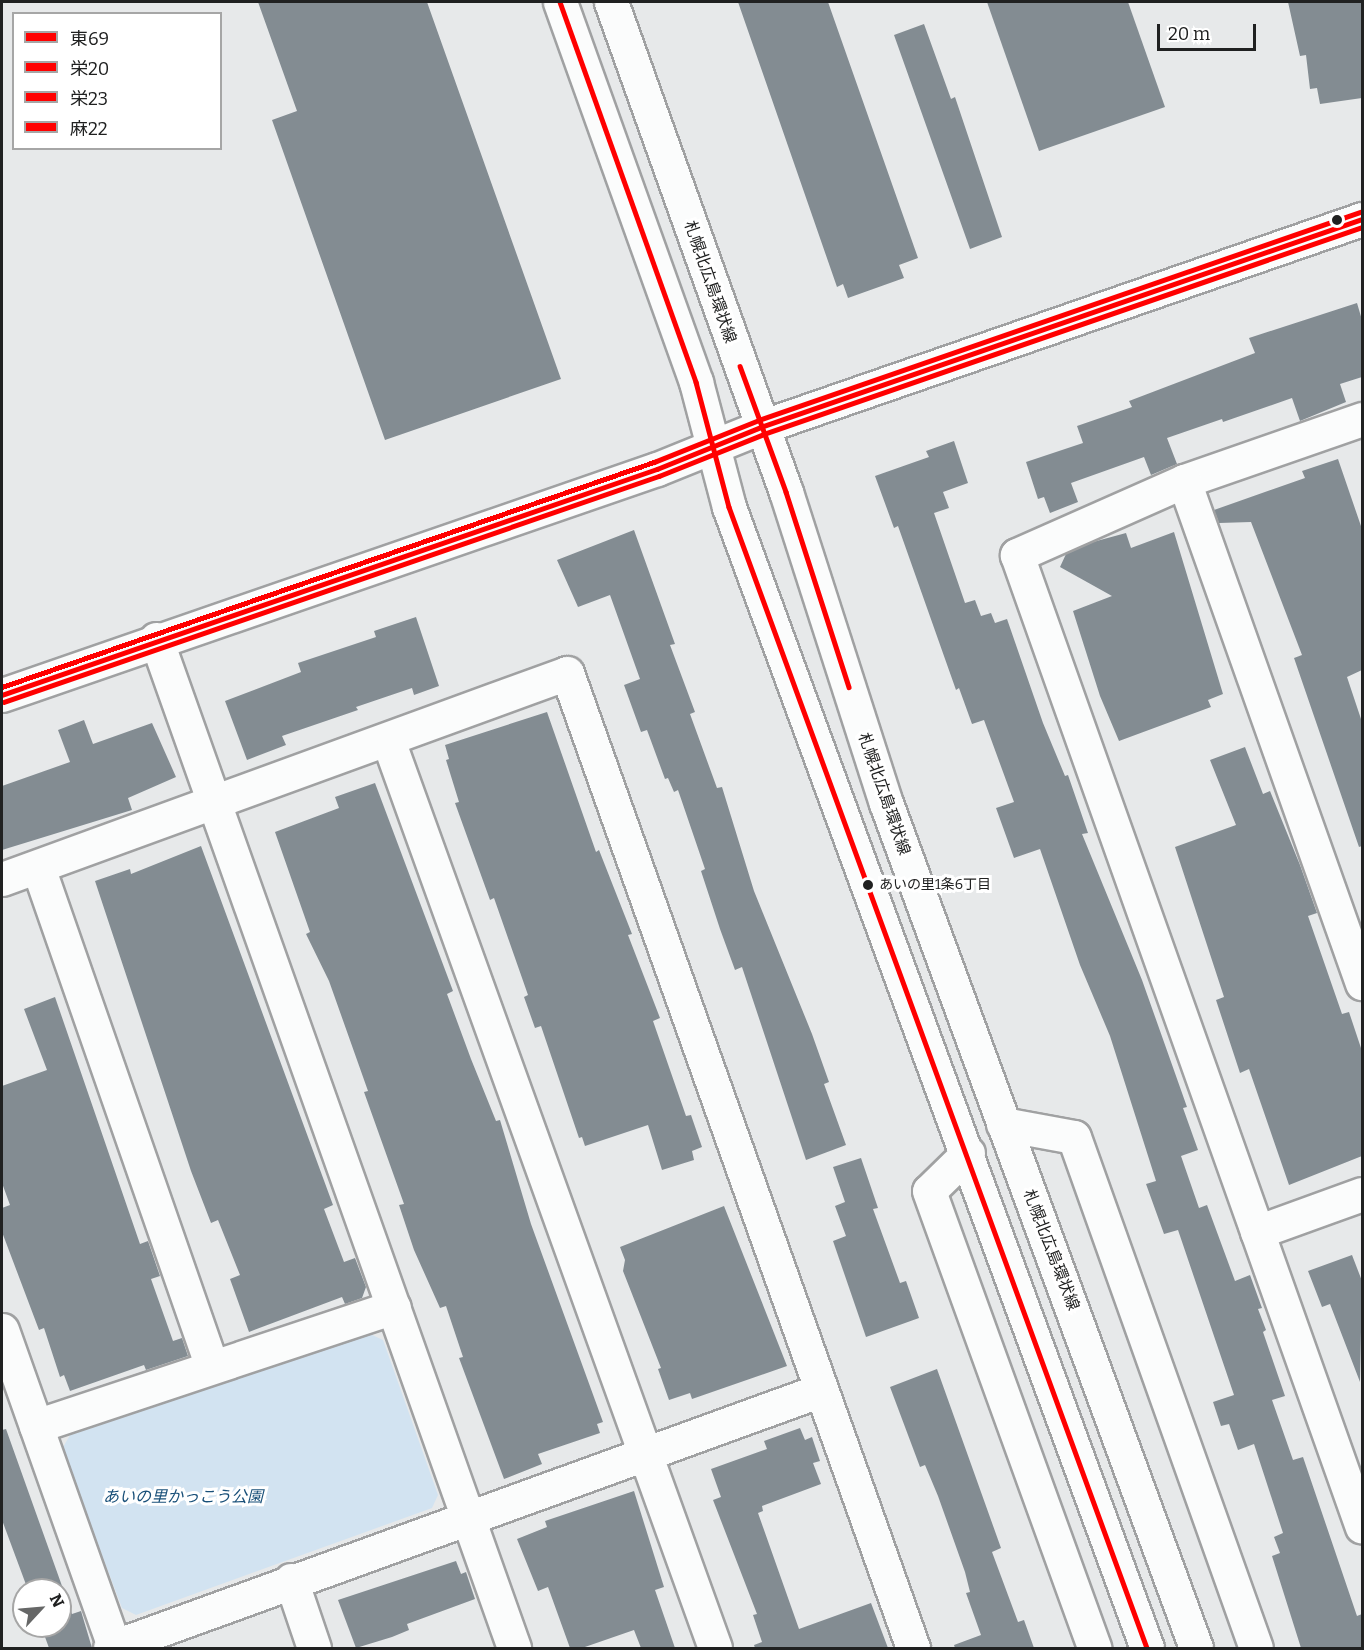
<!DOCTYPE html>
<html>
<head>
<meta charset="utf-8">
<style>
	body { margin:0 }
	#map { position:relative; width:1364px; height:1650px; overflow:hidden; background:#e7e9ea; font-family:Bitter,"Noto Sans JP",serif }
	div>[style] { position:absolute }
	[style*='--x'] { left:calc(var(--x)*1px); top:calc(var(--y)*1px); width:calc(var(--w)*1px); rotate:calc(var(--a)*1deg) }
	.green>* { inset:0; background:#d2e3f1 }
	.building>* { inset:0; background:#838c92 }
	.roads { filter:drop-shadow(2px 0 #a0a1a2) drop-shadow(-2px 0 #a0a1a2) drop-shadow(0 2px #a0a1a2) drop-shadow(0 -2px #a0a1a2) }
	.minor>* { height:33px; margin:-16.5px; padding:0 16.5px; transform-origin:16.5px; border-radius:16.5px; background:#fbfcfc }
	.major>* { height:33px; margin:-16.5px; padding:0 16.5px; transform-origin:16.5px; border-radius:16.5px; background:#fbfcfc }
	.bus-1>* { height:4.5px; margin:-2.25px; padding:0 2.25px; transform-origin:2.25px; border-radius:2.25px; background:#f00 }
	.bus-2>* { height:4.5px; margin:-2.25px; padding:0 2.25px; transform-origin:2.25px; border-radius:2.25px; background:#f00 }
	.bus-3>* { height:4.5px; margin:-2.25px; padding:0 2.25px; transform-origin:2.25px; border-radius:2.25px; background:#f00 }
	.bus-4>* { height:4.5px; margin:-2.25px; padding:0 2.25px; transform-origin:2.25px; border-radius:2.25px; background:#f00 }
	.dots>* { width:16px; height:16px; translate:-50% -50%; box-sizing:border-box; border:3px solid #fff; border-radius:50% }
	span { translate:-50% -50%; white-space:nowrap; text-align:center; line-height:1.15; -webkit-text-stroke:6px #fff; paint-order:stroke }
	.bus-label { font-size:14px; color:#202121 }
	.left { translate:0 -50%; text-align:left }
	.street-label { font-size:16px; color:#202121 }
	.park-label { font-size:16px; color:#195079; font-style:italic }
	.frame { position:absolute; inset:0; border:3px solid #202121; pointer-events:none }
	.legend { position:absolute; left:12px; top:12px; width:210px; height:138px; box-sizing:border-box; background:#fff; border:2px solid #a6a6a6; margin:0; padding:8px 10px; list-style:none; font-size:18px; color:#202121 }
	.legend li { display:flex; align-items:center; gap:12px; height:30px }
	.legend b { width:30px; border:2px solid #a6a6a6 }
	.north { position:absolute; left:12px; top:1578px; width:60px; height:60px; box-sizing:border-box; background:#fff; border:2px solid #a6a6a6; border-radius:50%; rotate:64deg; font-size:16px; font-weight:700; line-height:24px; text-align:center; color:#202121 }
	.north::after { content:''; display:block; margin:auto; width:21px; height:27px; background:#666767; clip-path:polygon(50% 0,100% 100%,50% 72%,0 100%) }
	.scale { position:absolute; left:1157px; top:24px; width:99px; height:27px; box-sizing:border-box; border:3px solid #202121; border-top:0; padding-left:8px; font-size:18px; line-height:21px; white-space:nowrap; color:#202121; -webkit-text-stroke:4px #fff; paint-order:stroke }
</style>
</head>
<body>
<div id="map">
	<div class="green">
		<div style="clip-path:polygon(370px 1334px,383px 1340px,438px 1495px,432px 1508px,136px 1615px,122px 1608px,62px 1449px,70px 1435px)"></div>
	</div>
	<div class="building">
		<div style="clip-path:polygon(258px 2px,427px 2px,561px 379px,385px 440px,272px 120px,297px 111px)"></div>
		<div style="clip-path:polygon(738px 2px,828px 2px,918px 258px,899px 265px,904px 278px,848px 298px,843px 284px,837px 287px)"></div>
		<div style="clip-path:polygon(987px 2px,1128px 2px,1165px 107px,1039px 151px)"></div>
		<div style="clip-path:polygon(1288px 2px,1362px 2px,1362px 98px,1320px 104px,1317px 88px,1310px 89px,1306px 55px,1300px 56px)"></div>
		<div style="clip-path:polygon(924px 24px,951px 99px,955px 97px,1002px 237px,970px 249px,894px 35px)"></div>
		<div style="clip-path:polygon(1357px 303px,1362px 320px,1362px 377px,1340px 384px,1346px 402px,1300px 421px,1292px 398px,1223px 422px,1222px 419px,1167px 438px,1177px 464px,1151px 475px,1144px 457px,1071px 483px,1078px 502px,1050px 513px,1044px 497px,1038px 499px,1026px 462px,1083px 443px,1077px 426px,1132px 407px,1129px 401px,1255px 353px,1249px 338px)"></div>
		<div style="clip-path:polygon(954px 441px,968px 483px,943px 492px,949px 508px,934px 513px,965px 603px,975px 600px,981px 616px,991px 613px,995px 623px,1007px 619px,1043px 723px,1065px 776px,1068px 775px,1088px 833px,1082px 834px,1142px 980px,1187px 1107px,1183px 1108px,1198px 1150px,1181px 1156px,1199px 1208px,1207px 1205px,1235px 1281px,1250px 1275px,1262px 1308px,1258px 1309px,1266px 1330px,1263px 1332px,1285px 1396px,1272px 1400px,1293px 1460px,1303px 1457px,1357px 1616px,1362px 1614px,1362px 1648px,1301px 1648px,1272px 1556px,1280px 1553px,1274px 1537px,1283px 1533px,1254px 1444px,1238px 1450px,1229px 1424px,1221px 1426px,1213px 1402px,1234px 1395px,1178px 1230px,1164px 1234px,1146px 1184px,1156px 1181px,1110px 1036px,1080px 965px,1040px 849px,1014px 858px,996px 808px,1014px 802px,984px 720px,972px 724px,959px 688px,956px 690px,898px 526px,894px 528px,875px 476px,929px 457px,926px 451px)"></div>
		<div style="clip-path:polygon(1338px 459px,1362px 529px,1362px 670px,1347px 677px,1362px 722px,1362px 846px,1359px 847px,1294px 658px,1302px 655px,1251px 522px,1219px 523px,1214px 510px,1305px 478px,1302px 471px)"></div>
		<div style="clip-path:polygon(634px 530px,675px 644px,670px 645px,695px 712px,690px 714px,717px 788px,722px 787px,754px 891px,812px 1034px,829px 1082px,824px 1084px,846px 1145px,806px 1160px,742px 967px,735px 970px,720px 929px,701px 871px,705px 869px,678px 790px,674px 792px,668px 778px,665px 779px,647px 730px,641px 732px,624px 685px,640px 679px,610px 595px,578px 607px,557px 560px)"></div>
		<div style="clip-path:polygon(1174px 532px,1223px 694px,1208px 700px,1211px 707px,1119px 741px,1100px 696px,1073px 611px,1112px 596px,1060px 567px,1066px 554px,1093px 542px,1126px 533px,1131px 548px)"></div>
		<div style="clip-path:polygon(416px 617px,439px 686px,414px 695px,412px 688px,356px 707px,358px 710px,282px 736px,286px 745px,247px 760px,225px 701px,301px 672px,298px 663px,376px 637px,374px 631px)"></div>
		<div style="clip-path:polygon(547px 712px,596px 852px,599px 850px,632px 934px,628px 935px,660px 1018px,653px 1021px,686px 1116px,691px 1115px,702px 1147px,692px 1151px,694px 1160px,662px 1170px,648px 1125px,585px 1146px,582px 1137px,579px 1138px,541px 1026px,535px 1028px,524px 997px,528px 995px,494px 898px,490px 900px,455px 803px,459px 802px,446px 760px,449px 759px,445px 745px)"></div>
		<div style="clip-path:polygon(84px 720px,93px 744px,152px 723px,176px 777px,128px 798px,132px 810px,2px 850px,2px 786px,70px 762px,58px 730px)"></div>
		<div style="clip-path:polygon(1245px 747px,1263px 794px,1270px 791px,1300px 865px,1317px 913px,1308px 916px,1342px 1014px,1349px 1012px,1362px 1051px,1362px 1156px,1289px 1185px,1249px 1069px,1240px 1073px,1216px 1000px,1224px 997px,1175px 847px,1236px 825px,1210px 760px)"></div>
		<div style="clip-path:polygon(375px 783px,453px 991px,447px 994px,471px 1059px,496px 1121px,500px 1120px,531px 1224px,603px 1422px,597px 1424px,600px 1433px,538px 1454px,542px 1464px,504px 1479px,459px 1358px,463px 1357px,446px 1306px,440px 1308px,414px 1250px,399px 1205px,404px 1204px,364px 1092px,368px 1091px,329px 981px,306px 934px,310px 932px,275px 832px,339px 808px,335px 797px)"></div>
		<div style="clip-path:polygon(201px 846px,333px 1205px,324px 1209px,344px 1262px,355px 1258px,366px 1287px,362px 1298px,345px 1304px,342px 1297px,249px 1332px,230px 1279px,240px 1275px,218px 1220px,211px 1223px,191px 1171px,95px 881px,130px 869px,131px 874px)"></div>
		<div style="clip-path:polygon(55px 997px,140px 1244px,148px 1241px,160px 1276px,151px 1279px,173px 1341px,182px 1338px,188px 1356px,146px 1370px,144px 1365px,70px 1391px,64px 1375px,60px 1377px,44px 1328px,39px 1330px,2px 1232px,2px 1208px,10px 1205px,2px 1183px,2px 1086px,47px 1070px,24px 1009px)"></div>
		<div style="clip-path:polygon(861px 1158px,878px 1208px,873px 1209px,900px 1283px,906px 1281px,919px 1318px,866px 1337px,833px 1241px,846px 1236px,835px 1206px,845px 1202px,833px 1167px)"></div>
		<div style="clip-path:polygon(724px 1206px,787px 1366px,692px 1399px,690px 1393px,669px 1400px,658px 1369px,661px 1368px,623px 1271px,625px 1260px,620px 1247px)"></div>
		<div style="clip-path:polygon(1352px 1255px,1362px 1281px,1360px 1382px,1330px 1304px,1322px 1307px,1308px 1271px)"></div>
		<div style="clip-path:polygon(937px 1369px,1001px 1548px,992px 1552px,1018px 1622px,1024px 1620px,1034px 1648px,955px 1648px,954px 1645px,981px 1635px,966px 1593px,970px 1592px,965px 1572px,938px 1496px,925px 1465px,920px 1467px,890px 1387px)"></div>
		<div style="clip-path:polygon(800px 1428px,805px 1440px,812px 1437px,820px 1461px,813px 1463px,821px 1484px,762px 1506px,763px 1511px,758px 1513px,799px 1629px,871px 1603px,888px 1648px,755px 1648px,754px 1645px,762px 1642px,753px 1615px,757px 1614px,713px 1500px,721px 1497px,711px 1469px,767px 1449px,764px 1441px)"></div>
		<div style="clip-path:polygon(6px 1429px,72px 1614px,81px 1611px,92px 1648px,49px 1648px,41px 1626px,60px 1626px,60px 1590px,28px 1590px,2px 1520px,2px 1430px)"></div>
		<div style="clip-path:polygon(634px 1491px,664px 1587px,655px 1590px,675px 1648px,641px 1648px,634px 1630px,582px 1648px,570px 1648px,548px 1587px,538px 1591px,517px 1539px,547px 1527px,545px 1521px)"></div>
		<div style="clip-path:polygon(456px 1561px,461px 1574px,466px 1572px,475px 1599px,407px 1624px,409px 1630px,392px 1637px,356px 1648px,338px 1600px)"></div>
	</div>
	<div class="roads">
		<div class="minor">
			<div style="--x:1362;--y:419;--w:188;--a:160.8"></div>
			<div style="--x:1184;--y:481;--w:183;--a:156.1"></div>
			<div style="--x:1017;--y:555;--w:1031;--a:70.46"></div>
			<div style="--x:1184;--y:481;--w:533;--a:70.48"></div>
			<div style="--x:156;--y:639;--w:1071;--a:70.46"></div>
			<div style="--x:2;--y:695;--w:693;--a:-19.04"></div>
			<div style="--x:657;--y:469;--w:112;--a:-22"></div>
			<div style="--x:761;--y:427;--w:636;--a:-19.09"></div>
			<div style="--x:388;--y:740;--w:965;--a:70.19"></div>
			<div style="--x:38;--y:867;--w:529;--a:70.81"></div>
			<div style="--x:2;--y:879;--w:601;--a:-20.03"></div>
			<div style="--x:567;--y:673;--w:1035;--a:70.46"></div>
			<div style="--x:1003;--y:1124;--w:72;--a:10.4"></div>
			<div style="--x:1074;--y:1137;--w:542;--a:70.4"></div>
			<div style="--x:968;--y:1153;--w:54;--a:135.7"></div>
			<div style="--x:929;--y:1191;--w:486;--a:70.1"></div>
			<div style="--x:1257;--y:1232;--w:112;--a:-19.9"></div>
			<div style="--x:2;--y:1330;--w:333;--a:70.5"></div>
			<div style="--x:36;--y:1426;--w:377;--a:-18.4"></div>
			<div style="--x:291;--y:1580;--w:72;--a:71.3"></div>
			<div style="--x:110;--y:1648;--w:756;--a:-19.94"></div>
		</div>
		<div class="major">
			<div style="--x:560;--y:2;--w:404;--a:70.3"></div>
			<div style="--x:696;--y:382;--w:129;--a:75.2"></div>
			<div style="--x:729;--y:507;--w:1215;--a:69.88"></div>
			<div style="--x:611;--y:2;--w:520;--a:70.35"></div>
			<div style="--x:786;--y:492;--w:327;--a:72.2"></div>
			<div style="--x:886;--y:803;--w:900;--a:69.85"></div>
		</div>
	</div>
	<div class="bus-1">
		<div style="--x:560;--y:2;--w:404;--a:70.3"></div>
		<div style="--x:696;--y:382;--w:129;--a:75.2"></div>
		<div style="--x:729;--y:507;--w:1215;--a:69.88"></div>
		<div style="--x:740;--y:366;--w:134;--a:69.9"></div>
		<div style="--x:786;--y:492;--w:205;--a:72.1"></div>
	</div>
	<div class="bus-2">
		<div style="--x:2;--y:695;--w:693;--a:-19.04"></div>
		<div style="--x:657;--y:469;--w:112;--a:-22"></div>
		<div style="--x:761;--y:427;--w:636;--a:-19.09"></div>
	</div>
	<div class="bus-3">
		<div style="--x:4;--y:702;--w:693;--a:-19.04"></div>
		<div style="--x:659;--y:476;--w:113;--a:-21.8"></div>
		<div style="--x:764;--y:434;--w:633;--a:-19.09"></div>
	</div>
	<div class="bus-4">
		<div style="--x:2;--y:687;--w:690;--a:-19.04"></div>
		<div style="--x:654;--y:462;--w:113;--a:-21.8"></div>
		<div style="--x:759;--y:420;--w:636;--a:-19.09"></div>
	</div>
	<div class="dots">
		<div style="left:1337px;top:220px;background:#202121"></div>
		<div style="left:868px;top:885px;background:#202121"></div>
	</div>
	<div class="bus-label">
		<span class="left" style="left:879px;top:885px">あいの里1条6丁目</span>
	</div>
	<div class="street-label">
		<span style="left:710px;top:282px;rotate:71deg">札幌北広島環状線</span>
		<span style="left:884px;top:794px;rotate:71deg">札幌北広島環状線</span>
		<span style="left:1051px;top:1250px;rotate:69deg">札幌北広島環状線</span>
	</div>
	<div class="park-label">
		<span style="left:183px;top:1497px">あいの里かっこう公園</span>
	</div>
	<div class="frame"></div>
	<ul class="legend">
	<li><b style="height:8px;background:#f00"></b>東69</li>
	<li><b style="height:8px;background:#f00"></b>栄20</li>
	<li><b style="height:8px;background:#f00"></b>栄23</li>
	<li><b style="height:8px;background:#f00"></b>麻22</li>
	</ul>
	<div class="north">N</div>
	<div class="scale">20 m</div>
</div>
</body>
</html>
